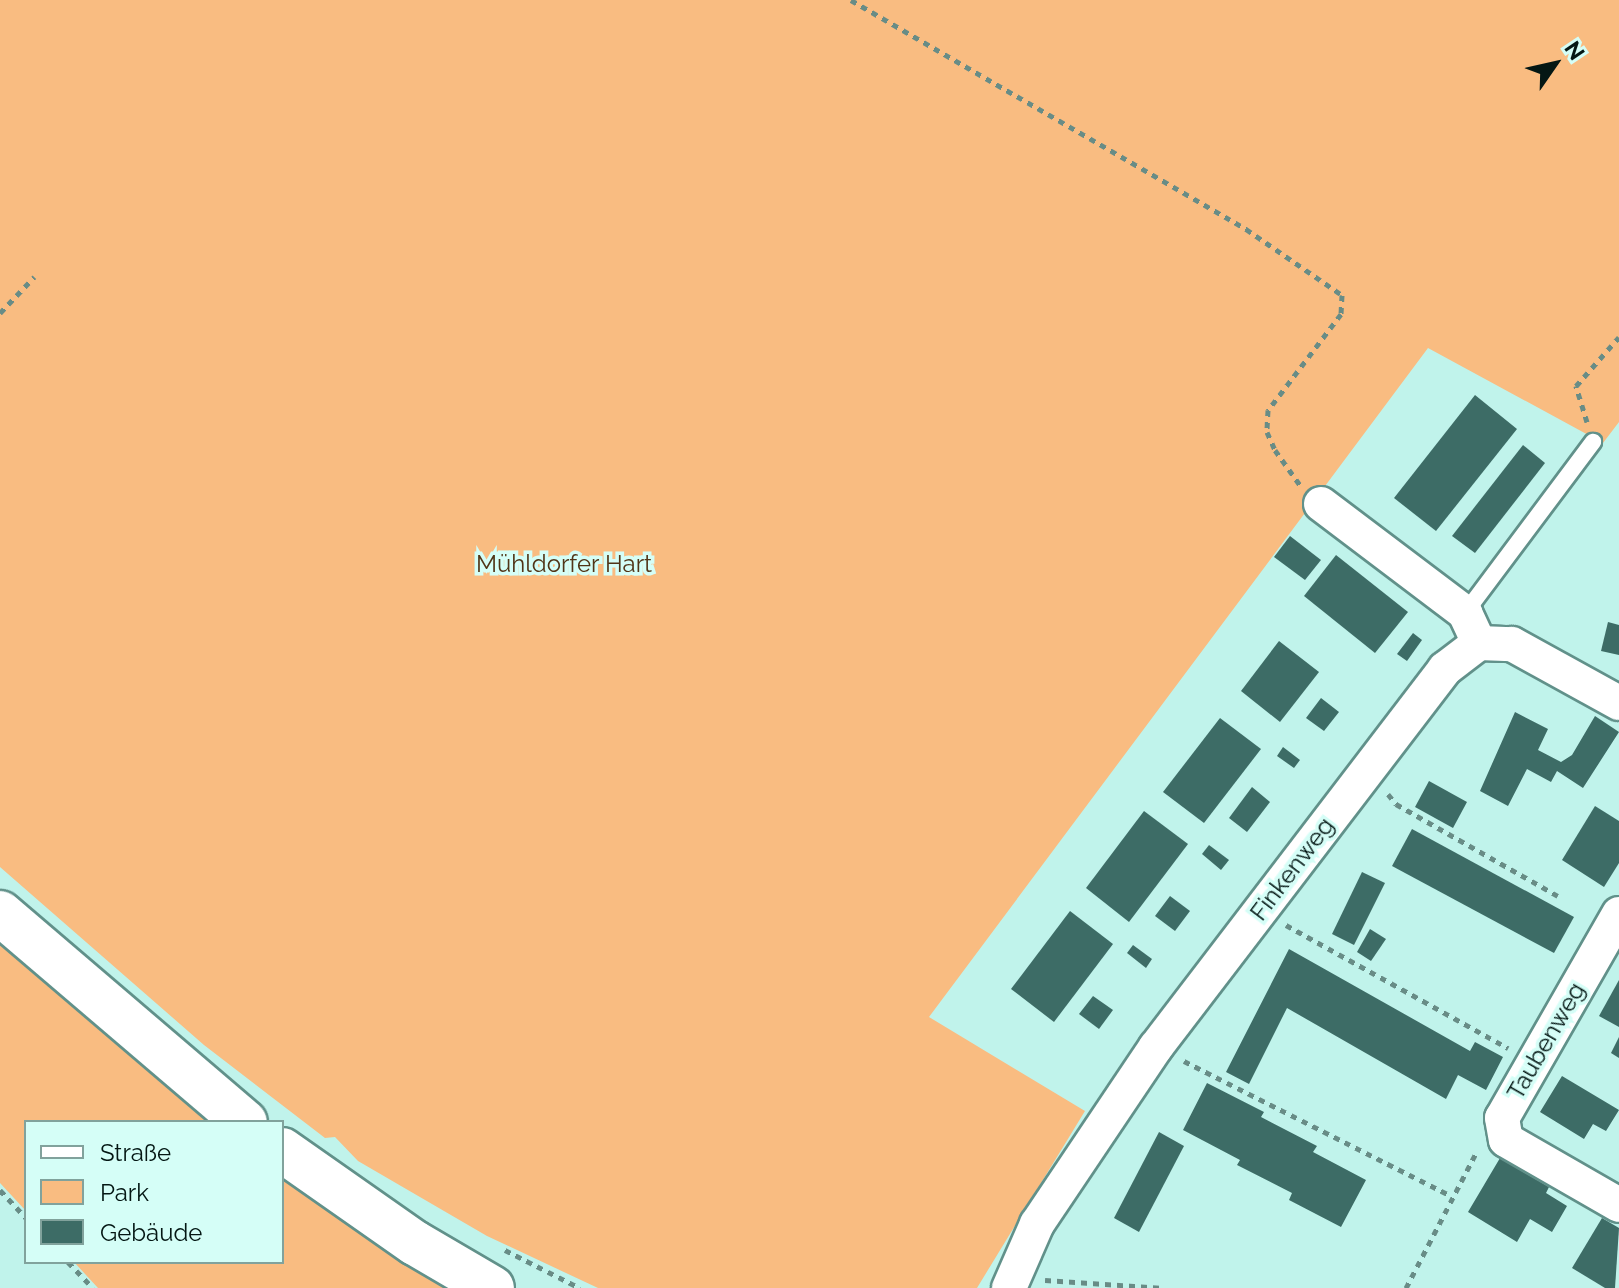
<!DOCTYPE html>
<html>
<head>
<meta charset="utf-8">
<style>
	body { margin:0 }
	#map { position:relative; width:1619px; height:1288px; overflow:hidden; background:#c0f3eb; font-family:Raleway,sans-serif }
	div>[style] { position:absolute }
	[style*='--x'] { left:calc(var(--x)*1px); top:calc(var(--y)*1px); width:calc(var(--w)*1px); rotate:calc(var(--a)*1deg) }
	.green>* { inset:0; background:#f9bc81 }
	.building>* { inset:0; background:#3d6c66 }
	.path>* { height:5px; margin-top:-2.5px; transform-origin:0; background:repeating-linear-gradient(90deg,#688c86 0 6px,transparent 0 12px) }
	.roads { filter:drop-shadow(2px 0 #61918a) drop-shadow(-2px 0 #61918a) drop-shadow(0 2px #61918a) drop-shadow(0 -2px #61918a) }
	.service>* { height:16px; margin:-8px; padding:0 8px; transform-origin:8px; border-radius:8px; background:#fff }
	.minor>* { height:34px; margin:-17px; padding:0 17px; transform-origin:17px; border-radius:17px; background:#fff }
	.secondary>* { height:44px; margin:-22px; padding:0 22px; transform-origin:22px; border-radius:22px; background:#fff }
	span { translate:-50% -50%; white-space:nowrap; text-align:center; line-height:1.15; -webkit-text-stroke:7px #d5fef7; paint-order:stroke }
	.park-label { font-size:24px; color:#513517 }
	.street-label { font-size:24px; color:#041714 }
	.legend { position:absolute; left:24px; top:1120px; width:260px; height:144px; box-sizing:border-box; background:#d5fef7; border:2px solid #81a29c; margin:0; padding:10px 14px; list-style:none; font-size:24px; color:#041714 }
	.legend li { display:flex; align-items:center; gap:16px; height:40px }
	.legend b { width:40px; border:2px solid #81a29c }
	.north { position:absolute; left:1515px; top:24px; width:80px; height:80px; -webkit-text-stroke:6px #d5fef7; paint-order:stroke; rotate:56deg; font-size:22px; font-weight:700; line-height:32px; text-align:center; color:#041714 }
	.north::after { content:''; display:block; margin:auto; width:28px; height:36px; background:#041714; clip-path:polygon(50% 0,100% 100%,50% 72%,0 100%) }
</style>
</head>
<body>
<div id="map">
	<div class="green">
		<div style="clip-path:polygon(0 0,1619px 0,1619px 422px,1603px 443px,1428px 348px,929px 1017px,1085px 1111px,977px 1288px,598px 1288px,487px 1236px,358px 1161px,335px 1137px,325px 1138px,204px 1045px,0 867px)"></div>
		<div style="clip-path:polygon(0 934px,222px 1122px,26px 1122px,26px 1211px,0 1183px)"></div>
		<div style="clip-path:polygon(282px 1169px,455px 1288px,98px 1288px,74px 1262px,282px 1262px)"></div>
	</div>
	<div class="building">
		<div style="clip-path:polygon(1475px 395px,1517px 429px,1436px 531px,1394px 498px)"></div>
		<div style="clip-path:polygon(1523px 445px,1545px 463px,1475px 553px,1452px 536px)"></div>
		<div style="clip-path:polygon(1290px 536px,1321px 560px,1305px 580px,1274px 557px)"></div>
		<div style="clip-path:polygon(1336px 555px,1408px 612px,1375px 653px,1304px 596px)"></div>
		<div style="clip-path:polygon(1608px 622px,1619px 625px,1619px 655px,1601px 651px)"></div>
		<div style="clip-path:polygon(1413px 633px,1422px 640px,1407px 661px,1397px 654px)"></div>
		<div style="clip-path:polygon(1279px 641px,1319px 672px,1280px 722px,1241px 691px)"></div>
		<div style="clip-path:polygon(1321px 698px,1339px 712px,1324px 731px,1306px 718px)"></div>
		<div style="clip-path:polygon(1515px 712px,1548px 729px,1538px 750px,1561px 762px,1572px 755px,1595px 716px,1619px 732px,1583px 788px,1557px 771px,1551px 782px,1527px 769px,1508px 806px,1480px 791px)"></div>
		<div style="clip-path:polygon(1220px 718px,1261px 749px,1204px 823px,1163px 792px)"></div>
		<div style="clip-path:polygon(1283px 747px,1300px 760px,1294px 768px,1277px 756px)"></div>
		<div style="clip-path:polygon(1429px 781px,1467px 802px,1453px 828px,1415px 807px)"></div>
		<div style="clip-path:polygon(1252px 787px,1270px 802px,1247px 832px,1229px 818px)"></div>
		<div style="clip-path:polygon(1595px 806px,1619px 821px,1619px 863px,1604px 887px,1562px 860px)"></div>
		<div style="clip-path:polygon(1144px 811px,1188px 844px,1129px 922px,1086px 888px)"></div>
		<div style="clip-path:polygon(1412px 829px,1574px 917px,1554px 953px,1392px 866px)"></div>
		<div style="clip-path:polygon(1209px 845px,1229px 860px,1221px 870px,1202px 854px)"></div>
		<div style="clip-path:polygon(1362px 872px,1385px 883px,1354px 945px,1332px 934px)"></div>
		<div style="clip-path:polygon(1170px 896px,1190px 911px,1175px 931px,1155px 916px)"></div>
		<div style="clip-path:polygon(1070px 911px,1113px 944px,1054px 1022px,1011px 989px)"></div>
		<div style="clip-path:polygon(1370px 929px,1386px 939px,1371px 961px,1357px 952px)"></div>
		<div style="clip-path:polygon(1133px 945px,1152px 959px,1146px 968px,1127px 953px)"></div>
		<div style="clip-path:polygon(1289px 949px,1470px 1051px,1475px 1042px,1503px 1057px,1486px 1090px,1458px 1075px,1446px 1099px,1287px 1008px,1249px 1084px,1226px 1072px)"></div>
		<div style="clip-path:polygon(1619px 980px,1619px 1027px,1599px 1016px)"></div>
		<div style="clip-path:polygon(1093px 996px,1113px 1010px,1099px 1029px,1079px 1014px)"></div>
		<div style="clip-path:polygon(1619px 1037px,1619px 1058px,1611px 1053px)"></div>
		<div style="clip-path:polygon(1562px 1076px,1619px 1110px,1606px 1131px,1593px 1124px,1584px 1139px,1540px 1112px)"></div>
		<div style="clip-path:polygon(1207px 1083px,1264px 1112px,1261px 1117px,1317px 1146px,1313px 1152px,1366px 1180px,1341px 1227px,1289px 1200px,1292px 1193px,1237px 1165px,1240px 1160px,1183px 1130px)"></div>
		<div style="clip-path:polygon(1159px 1132px,1184px 1146px,1139px 1232px,1114px 1218px)"></div>
		<div style="clip-path:polygon(1500px 1158px,1549px 1187px,1546px 1193px,1567px 1206px,1552px 1232px,1530px 1219px,1517px 1242px,1468px 1212px)"></div>
		<div style="clip-path:polygon(1602px 1218px,1619px 1228px,1615px 1288px,1605px 1288px,1572px 1268px)"></div>
	</div>
	<div class="path">
		<div style="--x:851;--y:0;--w:457;--a:30.1"></div>
		<div style="--x:1246;--y:229;--w:116;--a:34.5"></div>
		<div style="--x:1342;--y:295;--w:19;--a:93"></div>
		<div style="--x:1341;--y:314;--w:121;--a:127.2"></div>
		<div style="--x:1268;--y:410;--w:22;--a:93"></div>
		<div style="--x:1267;--y:432;--w:20;--a:66"></div>
		<div style="--x:1275;--y:450;--w:43;--a:54.5"></div>
		<div style="--x:0;--y:313;--w:50;--a:-46.6"></div>
		<div style="--x:1587;--y:422;--w:38;--a:-107"></div>
		<div style="--x:1576;--y:386;--w:65;--a:-48.7"></div>
		<div style="--x:1388;--y:794;--w:13;--a:51"></div>
		<div style="--x:1396;--y:804;--w:186;--a:29.6"></div>
		<div style="--x:1286;--y:925;--w:254;--a:29"></div>
		<div style="--x:1184;--y:1061;--w:299;--a:26.8"></div>
		<div style="--x:0;--y:1190;--w:38;--a:47"></div>
		<div style="--x:505;--y:1250;--w:84;--a:26.9"></div>
		<div style="--x:68;--y:1262;--w:36;--a:46"></div>
		<div style="--x:1045;--y:1280;--w:119;--a:3.8"></div>
		<div style="--x:1406;--y:1288;--w:154;--a:-62.6"></div>
	</div>
	<div class="roads">
		<div class="service">
			<div style="--x:1465;--y:613;--w:214;--a:-53.2"></div>
		</div>
		<div class="minor">
			<div style="--x:1321;--y:504;--w:181;--a:37.1"></div>
			<div style="--x:1465;--y:613;--w:33;--a:65"></div>
			<div style="--x:1479;--y:643;--w:33;--a:2"></div>
			<div style="--x:1512;--y:644;--w:122;--a:28.9"></div>
			<div style="--x:1619;--y:914;--w:235;--a:119.8"></div>
			<div style="--x:1502;--y:1118;--w:22;--a:80"></div>
			<div style="--x:1506;--y:1140;--w:130;--a:29.9"></div>
			<div style="--x:1009;--y:1288;--w:70;--a:-66.4"></div>
			<div style="--x:1037;--y:1224;--w:213;--a:-56.1"></div>
			<div style="--x:1156;--y:1047;--w:476;--a:-52.6"></div>
			<div style="--x:1445;--y:669;--w:43;--a:-37.4"></div>
		</div>
		<div class="secondary">
			<div style="--x:0;--y:913;--w:322;--a:40.5"></div>
			<div style="--x:282;--y:1150;--w:162;--a:35"></div>
			<div style="--x:415;--y:1243;--w:89;--a:30.3"></div>
		</div>
	</div>
	<div class="park-label">
		<span style="left:564px;top:564px">Mühldorfer Hart</span>
	</div>
	<div class="street-label">
		<span style="left:1292px;top:869px;rotate:-53deg">Finkenweg</span>
		<span style="left:1546px;top:1041px;rotate:-60deg">Taubenweg</span>
	</div>
	<ul class="legend">
	<li><b style="height:10px;background:#fff"></b>Straße</li>
	<li><b style="height:22px;background:#f9bc81"></b>Park</li>
	<li><b style="height:22px;background:#3d6c66"></b>Gebäude</li>
	</ul>
	<div class="north">N</div>
</div>
</body>
</html>
